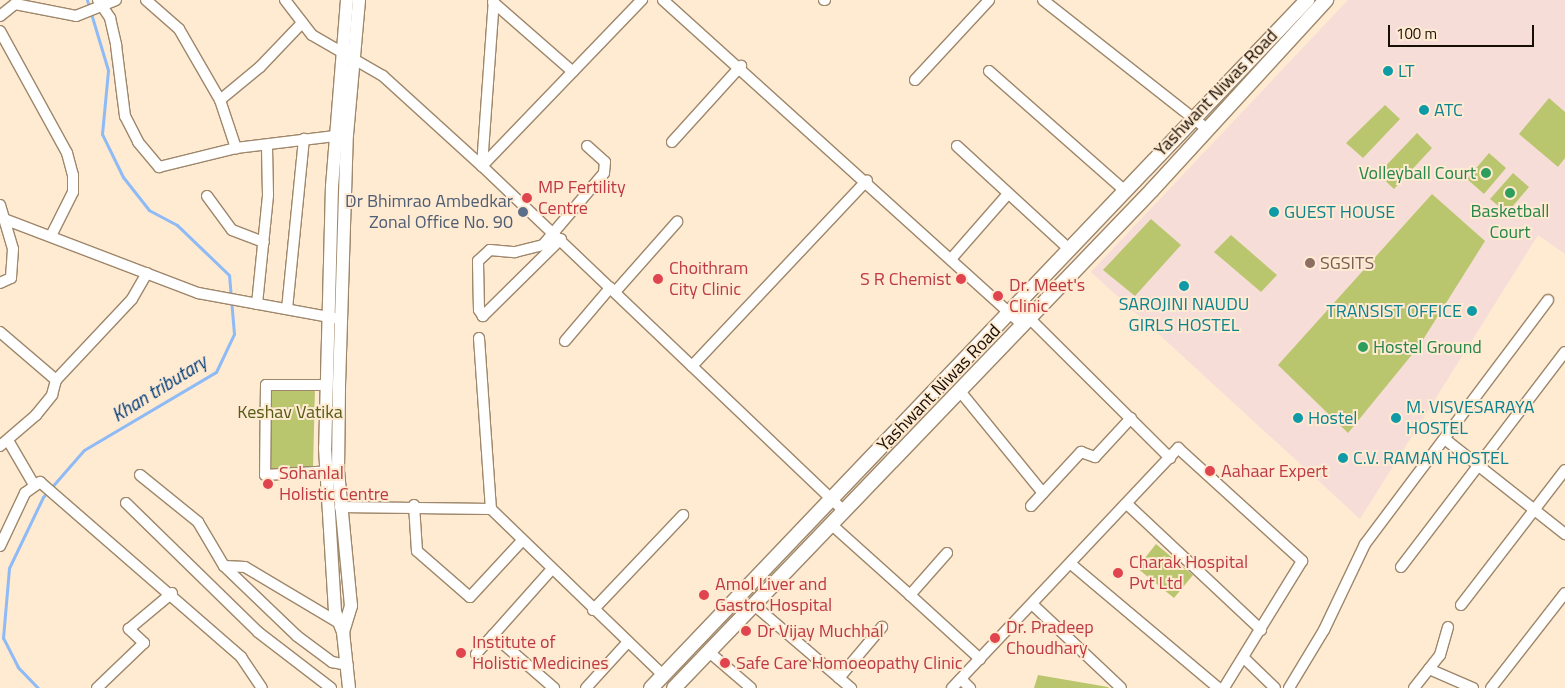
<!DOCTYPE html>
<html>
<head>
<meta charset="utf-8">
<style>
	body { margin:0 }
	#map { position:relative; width:1565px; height:688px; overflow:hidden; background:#ffead2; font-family:"Titillium Web",sans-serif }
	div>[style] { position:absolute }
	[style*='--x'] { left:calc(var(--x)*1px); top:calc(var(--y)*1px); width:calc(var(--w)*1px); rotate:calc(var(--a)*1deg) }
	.education>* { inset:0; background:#f7ddd8 }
	.green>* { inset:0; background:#bac66d }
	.stream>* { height:3px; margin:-1.5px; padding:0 1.5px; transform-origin:1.5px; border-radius:1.5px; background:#8ebbf6 }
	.roads { filter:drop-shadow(1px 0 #9e876a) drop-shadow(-1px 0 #9e876a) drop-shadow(0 1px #9e876a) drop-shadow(0 -1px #9e876a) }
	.minor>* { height:10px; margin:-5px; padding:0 5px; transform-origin:5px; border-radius:5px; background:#fff }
	.tertiary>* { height:12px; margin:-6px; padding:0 6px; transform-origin:6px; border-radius:6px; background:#fff }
	.secondary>* { height:14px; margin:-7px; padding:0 7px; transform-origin:7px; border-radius:7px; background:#fff }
	.dots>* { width:14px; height:14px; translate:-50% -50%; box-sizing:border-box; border:2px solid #ffead2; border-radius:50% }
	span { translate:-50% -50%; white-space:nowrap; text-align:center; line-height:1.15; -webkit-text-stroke:4px #ffead2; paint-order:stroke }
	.culture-label { font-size:18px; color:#0d838f }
	.left { translate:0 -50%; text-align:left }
	.right { translate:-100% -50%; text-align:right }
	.street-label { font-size:18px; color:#170e04 }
	.leisure-label { font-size:18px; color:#27864d }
	.health-label { font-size:18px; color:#be3a42 }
	.service-label { font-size:18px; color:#4e5e75 }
	.education-label { font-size:18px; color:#785e54 }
	.park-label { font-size:18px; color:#555c16 }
	.water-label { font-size:19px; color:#003c7b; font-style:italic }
	.scale { position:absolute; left:1388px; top:25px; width:146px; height:22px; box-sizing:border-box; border:2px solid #170e04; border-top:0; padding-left:6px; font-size:15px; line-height:18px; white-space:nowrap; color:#170e04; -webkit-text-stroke:4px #ffead2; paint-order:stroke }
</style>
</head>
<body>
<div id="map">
	<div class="education">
		<div style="clip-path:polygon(1348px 0,1565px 0,1565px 254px,1538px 235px,1360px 519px,1091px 272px)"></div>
	</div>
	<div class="green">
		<div style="clip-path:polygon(1549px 98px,1565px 112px,1565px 158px,1558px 167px,1519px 134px)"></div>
		<div style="clip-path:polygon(1385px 105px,1400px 119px,1363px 158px,1346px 143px)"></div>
		<div style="clip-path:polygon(1417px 133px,1432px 148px,1394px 189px,1378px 174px)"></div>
		<div style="clip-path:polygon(1489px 153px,1506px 168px,1484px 194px,1467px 179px)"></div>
		<div style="clip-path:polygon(1513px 173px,1529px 187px,1507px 213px,1490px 199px)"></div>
		<div style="clip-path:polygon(1432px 194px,1485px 241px,1419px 346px,1348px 433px,1278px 365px)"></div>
		<div style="clip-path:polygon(1151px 219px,1181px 245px,1135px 296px,1103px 270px)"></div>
		<div style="clip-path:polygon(1231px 235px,1277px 275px,1261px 292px,1214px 252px)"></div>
		<div style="clip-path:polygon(264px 386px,315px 387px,313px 469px,269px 474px)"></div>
		<div style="clip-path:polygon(1156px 544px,1193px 575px,1174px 598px,1137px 568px)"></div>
		<div style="clip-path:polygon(1038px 675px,1108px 687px,1109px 688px,1034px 688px)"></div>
	</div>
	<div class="stream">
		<div style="--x:38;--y:688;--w:29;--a:-134"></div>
		<div style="--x:18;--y:667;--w:33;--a:-117"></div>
		<div style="--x:3;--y:638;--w:70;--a:-85.1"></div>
		<div style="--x:9;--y:568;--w:79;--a:-64.4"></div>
		<div style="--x:43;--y:497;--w:62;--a:-48.9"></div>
		<div style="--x:84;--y:450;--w:153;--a:-30.6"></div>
		<div style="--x:216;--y:372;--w:42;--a:-64.7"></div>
		<div style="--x:234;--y:334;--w:59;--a:-94.8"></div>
		<div style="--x:229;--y:275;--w:72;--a:-136.1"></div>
		<div style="--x:177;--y:225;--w:32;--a:-152"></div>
		<div style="--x:149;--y:210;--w:42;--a:-128.2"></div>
		<div style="--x:123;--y:177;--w:48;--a:-116"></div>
		<div style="--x:102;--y:134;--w:64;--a:-84.6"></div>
		<div style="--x:108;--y:70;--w:73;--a:-106.7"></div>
	</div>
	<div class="roads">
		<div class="minor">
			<div style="--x:98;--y:0;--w:22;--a:56"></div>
			<div style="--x:110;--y:18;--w:28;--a:77"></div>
			<div style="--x:116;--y:45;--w:72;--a:82.8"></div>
			<div style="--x:125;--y:116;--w:29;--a:63"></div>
			<div style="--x:138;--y:142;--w:33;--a:50"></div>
			<div style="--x:159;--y:167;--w:79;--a:-13.9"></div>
			<div style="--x:236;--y:148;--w:108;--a:-6.9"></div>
			<div style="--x:146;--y:0;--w:44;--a:41.3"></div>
			<div style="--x:179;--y:29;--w:82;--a:60"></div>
			<div style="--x:220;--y:100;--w:51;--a:71.6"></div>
			<div style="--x:285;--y:0;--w:44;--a:52.4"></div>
			<div style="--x:312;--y:35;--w:82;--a:30"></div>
			<div style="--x:383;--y:76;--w:134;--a:42.3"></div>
			<div style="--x:482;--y:166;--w:501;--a:43.63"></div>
			<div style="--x:663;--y:0;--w:483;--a:42.1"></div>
			<div style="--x:824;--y:0;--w:1;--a:0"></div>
			<div style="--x:1043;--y:0;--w:209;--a:38.2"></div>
			<div style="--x:493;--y:2;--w:106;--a:41.2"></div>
			<div style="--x:0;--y:16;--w:19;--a:-39"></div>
			<div style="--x:15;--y:4;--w:62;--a:11.1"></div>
			<div style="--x:76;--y:16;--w:43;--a:-21.8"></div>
			<div style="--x:0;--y:31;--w:139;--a:61.2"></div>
			<div style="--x:67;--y:153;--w:23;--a:75"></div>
			<div style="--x:73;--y:175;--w:17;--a:90"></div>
			<div style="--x:73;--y:192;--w:49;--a:116.6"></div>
			<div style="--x:989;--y:71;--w:180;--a:41.4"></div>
			<div style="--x:915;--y:80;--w:109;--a:-47.2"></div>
			<div style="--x:220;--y:100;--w:52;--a:-39.5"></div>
			<div style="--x:260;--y:67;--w:61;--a:-46.3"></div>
			<div style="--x:672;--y:142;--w:103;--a:-47.8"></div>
			<div style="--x:957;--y:146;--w:154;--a:42.6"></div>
			<div style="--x:482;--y:166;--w:231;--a:-46.1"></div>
			<div style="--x:482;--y:166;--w:166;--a:-85.9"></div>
			<div style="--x:207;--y:196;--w:42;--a:53.7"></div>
			<div style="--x:232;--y:230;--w:34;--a:21"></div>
			<div style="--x:0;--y:205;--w:46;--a:73.5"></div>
			<div style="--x:13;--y:249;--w:29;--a:94"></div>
			<div style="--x:11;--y:278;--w:12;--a:156"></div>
			<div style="--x:4;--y:219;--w:208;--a:20.9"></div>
			<div style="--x:198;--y:293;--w:138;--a:10.4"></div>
			<div style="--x:561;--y:239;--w:110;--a:135.4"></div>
			<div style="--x:483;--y:316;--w:7;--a:-124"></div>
			<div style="--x:479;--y:310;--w:49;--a:-91.2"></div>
			<div style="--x:478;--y:261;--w:16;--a:-43"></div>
			<div style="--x:490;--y:250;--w:25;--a:5"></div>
			<div style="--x:515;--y:252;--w:29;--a:-14"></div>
			<div style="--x:543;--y:245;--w:94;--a:-49.7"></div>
			<div style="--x:604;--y:173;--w:11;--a:-85"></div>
			<div style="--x:605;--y:162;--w:24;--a:-138"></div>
			<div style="--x:951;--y:259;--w:86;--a:-48.8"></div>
			<div style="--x:615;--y:292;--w:94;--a:-48.5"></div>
			<div style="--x:257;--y:304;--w:110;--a:-84.2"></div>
			<div style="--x:268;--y:195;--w:48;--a:-91.2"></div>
			<div style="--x:1017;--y:306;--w:216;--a:44.8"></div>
			<div style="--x:287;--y:309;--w:171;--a:-84.3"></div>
			<div style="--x:0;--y:332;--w:74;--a:40.6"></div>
			<div style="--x:479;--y:338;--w:171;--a:86"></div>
			<div style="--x:565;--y:341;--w:70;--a:-49.7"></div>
			<div style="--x:692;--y:366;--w:255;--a:-46.7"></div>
			<div style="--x:326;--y:385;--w:60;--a:180"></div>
			<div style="--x:266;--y:385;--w:90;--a:90.6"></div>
			<div style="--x:265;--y:475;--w:68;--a:-3.4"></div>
			<div style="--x:959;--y:390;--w:133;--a:50.8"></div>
			<div style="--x:1446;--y:440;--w:152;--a:38.3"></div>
			<div style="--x:9;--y:442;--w:48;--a:59.7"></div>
			<div style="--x:0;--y:446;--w:48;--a:-40.7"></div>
			<div style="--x:36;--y:415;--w:26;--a:-51"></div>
			<div style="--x:52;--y:395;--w:16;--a:-75"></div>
			<div style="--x:56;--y:380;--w:111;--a:-46.8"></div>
			<div style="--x:132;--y:299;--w:30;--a:-60"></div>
			<div style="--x:140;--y:475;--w:75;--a:39"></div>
			<div style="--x:198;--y:522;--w:51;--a:59.4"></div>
			<div style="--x:224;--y:566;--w:101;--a:43.8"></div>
			<div style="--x:297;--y:636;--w:44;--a:36.6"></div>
			<div style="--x:332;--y:662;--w:16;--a:11"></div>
			<div style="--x:126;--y:503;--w:185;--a:44.3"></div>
			<div style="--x:258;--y:632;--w:92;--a:37.5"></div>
			<div style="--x:1127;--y:504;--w:184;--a:43.2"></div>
			<div style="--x:414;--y:505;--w:46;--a:86.3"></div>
			<div style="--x:417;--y:551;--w:70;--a:41"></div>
			<div style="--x:470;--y:597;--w:75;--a:-47.2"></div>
			<div style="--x:1031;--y:506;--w:74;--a:-47.2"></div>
			<div style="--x:1081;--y:452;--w:15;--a:20"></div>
			<div style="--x:1095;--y:457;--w:53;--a:-47.3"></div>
			<div style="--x:340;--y:507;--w:151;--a:0.8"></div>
			<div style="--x:491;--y:509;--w:239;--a:44"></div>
			<div style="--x:832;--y:525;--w:105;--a:41.9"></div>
			<div style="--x:910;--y:595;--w:56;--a:-48.6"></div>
			<div style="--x:0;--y:546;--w:59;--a:-64.7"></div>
			<div style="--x:25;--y:493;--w:19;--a:-36"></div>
			<div style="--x:40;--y:482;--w:267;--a:41"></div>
			<div style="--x:241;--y:657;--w:37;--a:56"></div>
			<div style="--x:1071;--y:564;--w:192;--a:40.1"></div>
			<div style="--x:224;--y:566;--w:21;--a:3"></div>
			<div style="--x:245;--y:567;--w:109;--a:30.8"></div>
			<div style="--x:1401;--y:567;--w:270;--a:-52.7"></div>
			<div style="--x:551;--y:570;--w:87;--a:131.7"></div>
			<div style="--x:493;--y:635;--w:81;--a:41"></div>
			<div style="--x:910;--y:595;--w:95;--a:42.4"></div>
			<div style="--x:1032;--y:604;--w:122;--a:43.3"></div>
			<div style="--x:754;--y:605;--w:128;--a:40.6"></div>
			<div style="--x:1461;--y:605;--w:170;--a:-52.4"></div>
			<div style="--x:593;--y:610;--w:131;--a:-46.5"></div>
			<div style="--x:709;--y:652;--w:55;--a:40.6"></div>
			<div style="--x:476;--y:654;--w:25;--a:-48"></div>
			<div style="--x:1244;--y:658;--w:43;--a:44.1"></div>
			<div style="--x:1429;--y:669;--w:48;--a:23.4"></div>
			<div style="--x:839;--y:678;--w:67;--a:-49.9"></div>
			<div style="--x:961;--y:679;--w:13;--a:45"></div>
			<div style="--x:97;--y:688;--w:65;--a:-43.8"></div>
			<div style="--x:144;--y:643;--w:21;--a:-137"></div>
			<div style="--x:129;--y:629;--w:56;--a:-39.9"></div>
			<div style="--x:586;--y:688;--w:62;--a:-47.6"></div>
			<div style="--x:952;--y:688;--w:330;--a:-46.7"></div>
			<div style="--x:1178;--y:448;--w:168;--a:42.3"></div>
			<div style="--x:1302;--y:561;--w:149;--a:121.6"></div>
			<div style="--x:1289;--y:688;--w:68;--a:-58.9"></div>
			<div style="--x:1324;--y:630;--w:95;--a:-64.5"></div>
			<div style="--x:1365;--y:544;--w:305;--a:-53.1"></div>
			<div style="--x:1414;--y:688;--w:42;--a:-51.8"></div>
			<div style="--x:1440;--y:655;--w:29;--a:-74"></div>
			<div style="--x:1491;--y:688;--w:120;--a:-52.1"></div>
		</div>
		<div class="tertiary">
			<div style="--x:347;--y:0;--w:187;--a:94.6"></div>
			<div style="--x:332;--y:186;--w:262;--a:91.5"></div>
			<div style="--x:325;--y:448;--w:164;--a:86.5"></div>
			<div style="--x:335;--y:612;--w:22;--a:68"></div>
			<div style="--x:343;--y:632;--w:56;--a:83.9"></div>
			<div style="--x:343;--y:632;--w:27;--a:-73"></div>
			<div style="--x:351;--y:606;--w:136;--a:-95.5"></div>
			<div style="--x:338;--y:471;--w:86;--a:-89.3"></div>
			<div style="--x:339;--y:385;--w:250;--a:-88.2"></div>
			<div style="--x:347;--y:135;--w:136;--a:-84.9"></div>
		</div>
		<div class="secondary">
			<div style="--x:651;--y:688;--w:951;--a:-46.36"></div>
			<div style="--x:674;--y:688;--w:690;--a:-46.17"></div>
			<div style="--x:1152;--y:190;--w:258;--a:-47.5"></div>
		</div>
	</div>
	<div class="dots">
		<div style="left:1388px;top:71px;background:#0f9aa8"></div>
		<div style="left:1424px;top:110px;background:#0f9aa8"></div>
		<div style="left:1486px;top:173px;background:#2e9e5b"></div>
		<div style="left:1510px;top:193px;background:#2e9e5b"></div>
		<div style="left:527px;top:198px;background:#e0444e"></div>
		<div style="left:523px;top:212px;background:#5c6f8a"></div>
		<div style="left:1274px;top:212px;background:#0f9aa8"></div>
		<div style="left:1310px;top:263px;background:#8d6e63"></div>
		<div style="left:658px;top:279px;background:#e0444e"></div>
		<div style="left:961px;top:279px;background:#e0444e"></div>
		<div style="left:1184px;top:286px;background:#0f9aa8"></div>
		<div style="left:998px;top:296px;background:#e0444e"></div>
		<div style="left:1472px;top:311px;background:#0f9aa8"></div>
		<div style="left:1363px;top:347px;background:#2e9e5b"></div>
		<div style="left:1298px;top:418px;background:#0f9aa8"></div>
		<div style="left:1396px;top:418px;background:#0f9aa8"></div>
		<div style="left:1343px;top:458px;background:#0f9aa8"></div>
		<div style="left:1210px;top:471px;background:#e0444e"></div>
		<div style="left:268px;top:484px;background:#e0444e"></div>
		<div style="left:1118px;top:573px;background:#e0444e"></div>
		<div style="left:704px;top:595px;background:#e0444e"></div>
		<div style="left:746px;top:631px;background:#e0444e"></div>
		<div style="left:995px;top:638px;background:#e0444e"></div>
		<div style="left:461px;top:653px;background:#e0444e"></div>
		<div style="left:725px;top:663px;background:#e0444e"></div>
	</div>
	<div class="culture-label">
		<span class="left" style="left:1398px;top:71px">LT</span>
		<span class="left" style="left:1434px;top:110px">ATC</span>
		<span class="left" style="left:1284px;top:212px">GUEST HOUSE</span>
		<span style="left:1184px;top:315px">SAROJINI NAUDU<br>GIRLS HOSTEL</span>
		<span class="right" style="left:1462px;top:311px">TRANSIST OFFICE</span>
		<span class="left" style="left:1406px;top:418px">M. VISVESARAYA<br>HOSTEL</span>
		<span class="left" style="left:1308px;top:418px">Hostel</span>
		<span class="left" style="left:1353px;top:458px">C.V. RAMAN HOSTEL</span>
	</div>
	<div class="street-label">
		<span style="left:1216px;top:93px;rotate:-46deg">Yashwant Niwas Road</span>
		<span style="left:939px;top:388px;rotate:-46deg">Yashwant Niwas Road</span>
	</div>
	<div class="leisure-label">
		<span class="right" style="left:1476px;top:173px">Volleyball Court</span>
		<span style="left:1510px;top:222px">Basketball<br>Court</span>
		<span class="left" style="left:1373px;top:347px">Hostel Ground</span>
	</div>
	<div class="health-label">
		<span class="left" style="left:538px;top:198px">MP Fertility<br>Centre</span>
		<span class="left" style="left:669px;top:279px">Choithram<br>City Clinic</span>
		<span class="right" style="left:951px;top:279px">S R Chemist</span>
		<span class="left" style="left:1009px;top:296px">Dr. Meet's<br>Clinic</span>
		<span class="left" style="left:1221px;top:471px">Aahaar Expert</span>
		<span class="left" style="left:279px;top:484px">Sohanlal<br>Holistic Centre</span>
		<span class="left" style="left:1129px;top:573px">Charak Hospital<br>Pvt Ltd</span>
		<span class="left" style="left:715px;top:595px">Amol Liver and<br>Gastro Hospital</span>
		<span class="left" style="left:1006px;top:638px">Dr. Pradeep<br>Choudhary</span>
		<span class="left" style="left:757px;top:631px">Dr Vijay Muchhal</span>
		<span class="left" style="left:472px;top:653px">Institute of<br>Holistic Medicines</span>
		<span class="left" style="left:736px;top:663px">Safe Care Homoeopathy Clinic</span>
	</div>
	<div class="service-label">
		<span class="right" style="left:513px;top:212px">Dr Bhimrao Ambedkar<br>Zonal Office No. 90</span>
	</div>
	<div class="education-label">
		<span class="left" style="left:1320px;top:263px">SGSITS</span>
	</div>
	<div class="park-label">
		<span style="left:290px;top:412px">Keshav Vatika</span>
	</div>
	<div class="water-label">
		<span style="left:159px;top:388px;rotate:-32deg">Khan tributary</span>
	</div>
	<div class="scale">100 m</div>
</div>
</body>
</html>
